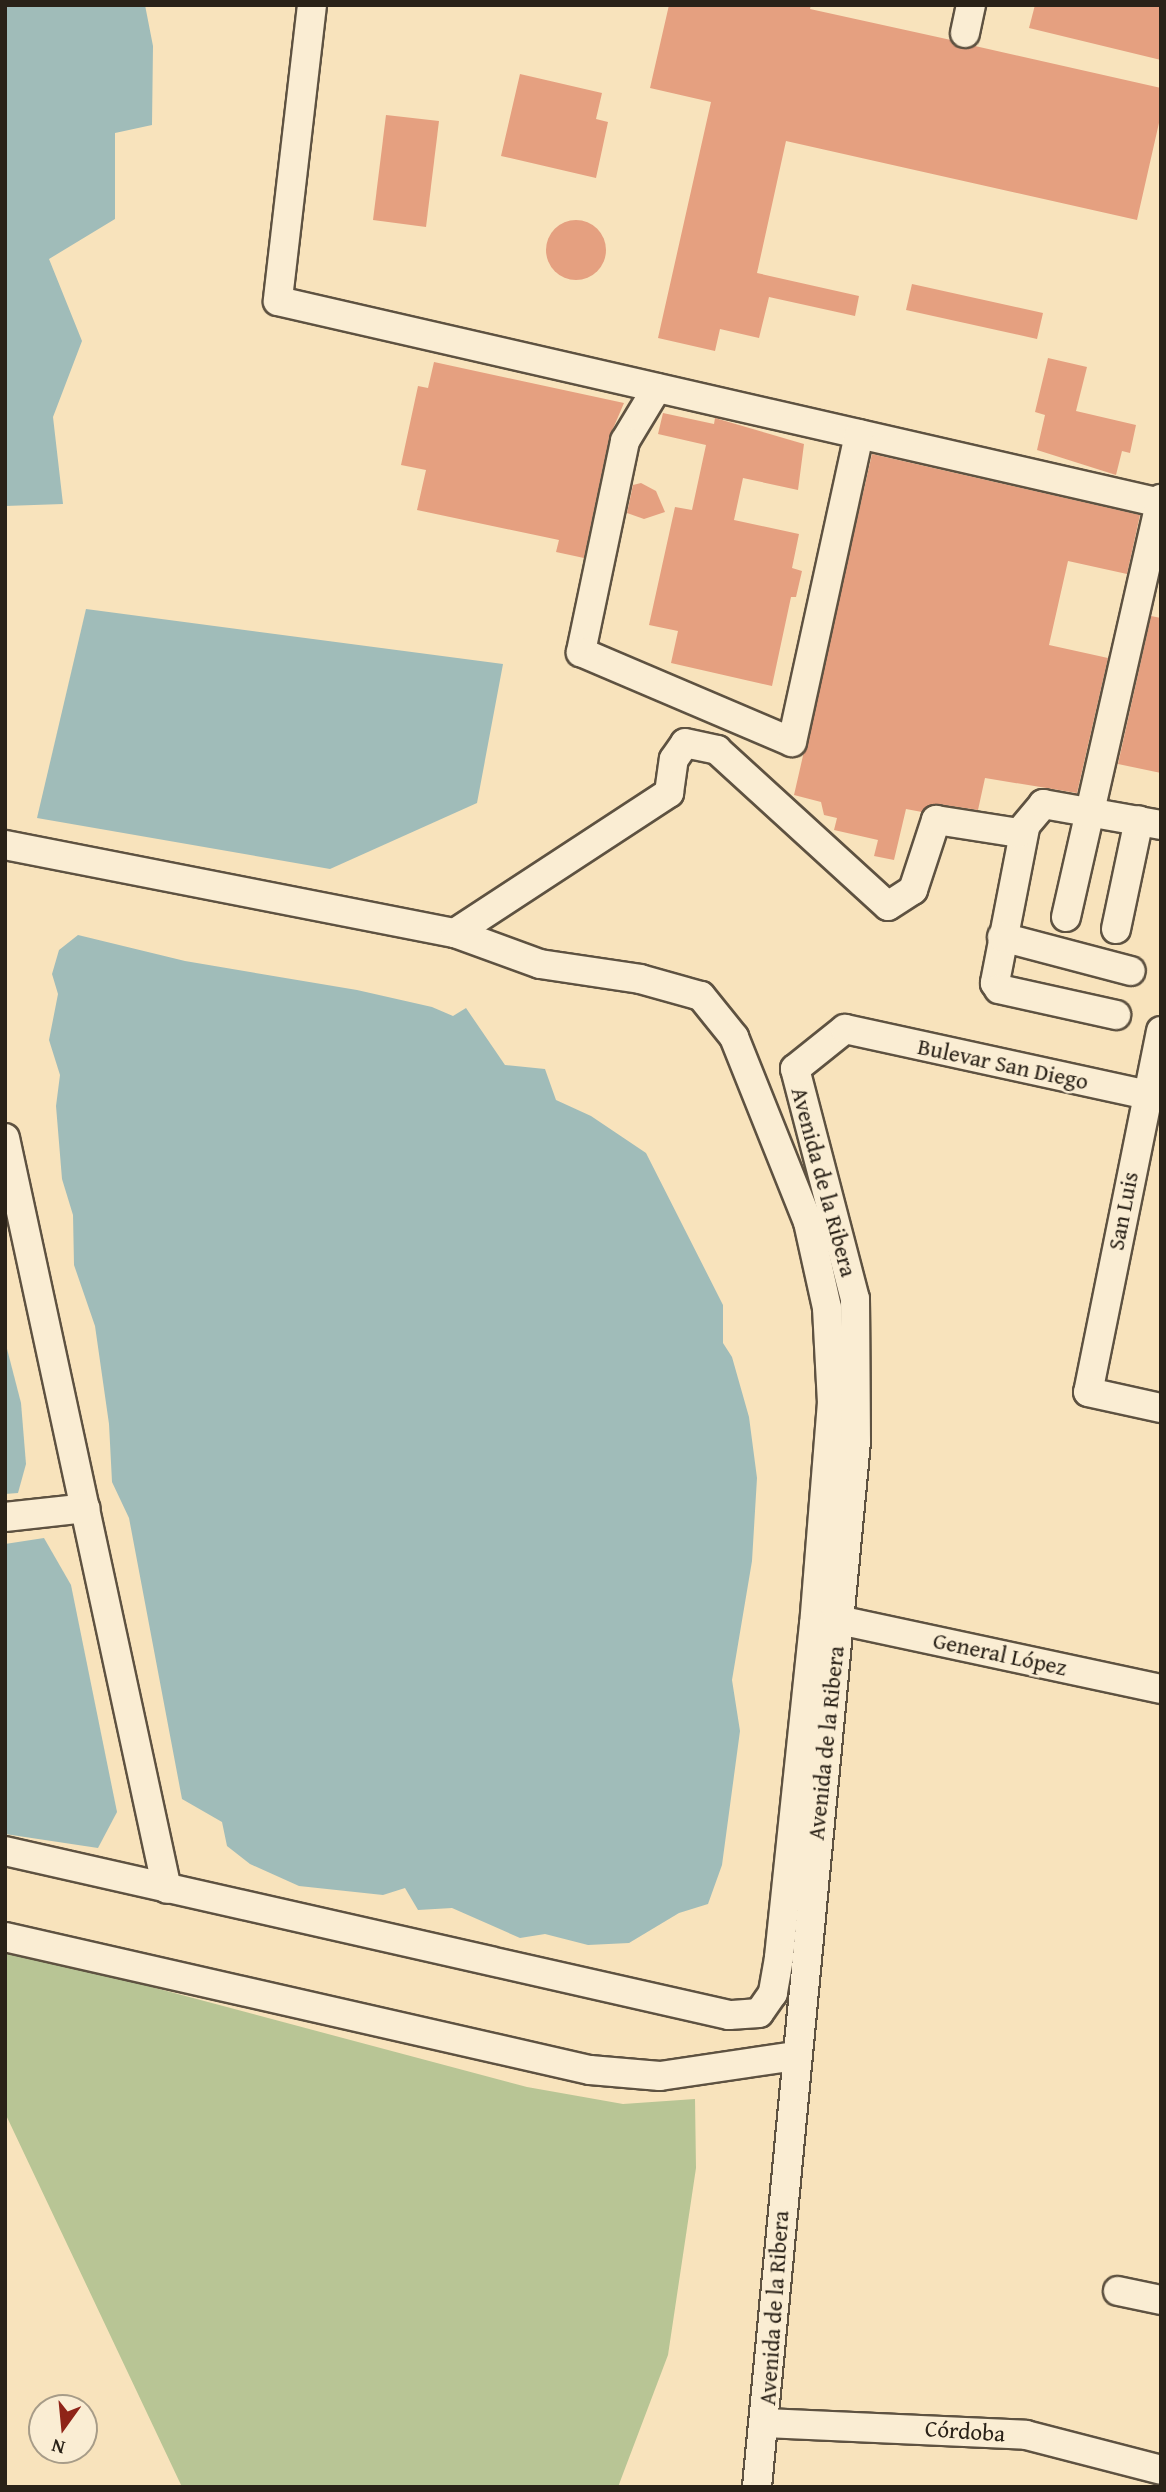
<!DOCTYPE html>
<html>
<head>
<meta charset="utf-8">
<style>
	body { margin:0 }
	#map { position:relative; width:1166px; height:2492px; overflow:hidden; background:#f8e3bc; font-family:"Gentium Book Plus",serif }
	div>[style] { position:absolute }
	[style*='--x'] { left:calc(var(--x)*1px); top:calc(var(--y)*1px); width:calc(var(--w)*1px); rotate:calc(var(--a)*1deg) }
	.green>* { inset:0; background:#b8c595 }
	.water>* { inset:0; background:#a0bcb9 }
	.building>* { inset:0; background:#e5a080 }
	.round { border-radius:50% }
	.roads { filter:drop-shadow(2px 0 #5e5241) drop-shadow(-2px 0 #5e5241) drop-shadow(0 2px #5e5241) drop-shadow(0 -2px #5e5241) }
	.minor>* { height:28px; margin:-14px; padding:0 14px; transform-origin:14px; border-radius:14px; background:#faedd3 }
	span { translate:-50% -50%; white-space:nowrap; text-align:center; line-height:1.15; -webkit-text-stroke:5px #faedd3; paint-order:stroke }
	.street-label { font-size:23px; color:#2a2218 }
	.frame { position:absolute; inset:0; border:7px solid #2a2218; pointer-events:none }
	.north { position:absolute; left:28px; top:2394px; width:70px; height:70px; box-sizing:border-box; background:#faedd3; border:2px solid #a79c88; border-radius:50%; rotate:195deg; font-size:19px; font-weight:700; line-height:28px; text-align:center; color:#2a2218 }
	.north::after { content:''; display:block; margin:auto; width:24px; height:32px; background:#8f2418; clip-path:polygon(50% 0,100% 100%,50% 72%,0 100%) }
</style>
</head>
<body>
<div id="map">
	<div class="green">
		<div style="clip-path:polygon(5px 1948px,527px 2087px,623px 2104px,695px 2099px,696px 2168px,668px 2355px,618px 2487px,182px 2487px,5px 2113px)"></div>
	</div>
	<div class="water">
		<div style="clip-path:polygon(5px 5px,145px 5px,153px 46px,152px 125px,115px 133px,115px 219px,49px 259px,82px 341px,53px 417px,63px 504px,5px 506px)"></div>
		<div style="clip-path:polygon(86px 609px,503px 664px,477px 803px,330px 869px,37px 818px)"></div>
		<div style="clip-path:polygon(78px 935px,185px 961px,357px 990px,432px 1007px,453px 1016px,466px 1008px,505px 1065px,545px 1069px,556px 1100px,591px 1116px,646px 1153px,723px 1305px,723px 1343px,732px 1357px,749px 1417px,757px 1478px,752px 1561px,732px 1680px,740px 1731px,722px 1865px,708px 1904px,679px 1913px,629px 1943px,588px 1945px,545px 1934px,520px 1938px,452px 1908px,418px 1910px,405px 1888px,383px 1895px,299px 1886px,250px 1864px,227px 1846px,222px 1822px,182px 1799px,129px 1518px,112px 1482px,109px 1424px,95px 1326px,74px 1265px,73px 1215px,62px 1179px,56px 1106px,60px 1075px,49px 1040px,58px 994px,52px 974px,59px 950px)"></div>
		<div style="clip-path:polygon(5px 1341px,21px 1403px,26px 1464px,18px 1493px,5px 1494px)"></div>
		<div style="clip-path:polygon(44px 1538px,71px 1585px,117px 1812px,98px 1848px,5px 1834px,5px 1544px)"></div>
	</div>
	<div class="building">
		<div style="clip-path:polygon(669px 5px,811px 5px,810px 9px,951px 40px,961px 49px,975px 46px,1161px 88px,1161px 114px,1137px 220px,786px 141px,757px 273px,859px 296px,855px 316px,769px 297px,759px 338px,720px 329px,715px 351px,658px 338px,711px 102px,650px 88px)"></div>
		<div style="clip-path:polygon(1035px 5px,1161px 5px,1161px 60px,1029px 28px)"></div>
		<div style="clip-path:polygon(520px 74px,602px 93px,596px 119px,608px 122px,596px 178px,501px 156px)"></div>
		<div style="clip-path:polygon(386px 115px,439px 121px,426px 227px,373px 220px)"></div>
		<div class="round" style="left:546px;top:220px;width:60px;height:60px"></div>
		<div style="clip-path:polygon(912px 284px,1043px 313px,1037px 339px,906px 310px)"></div>
		<div style="clip-path:polygon(1048px 358px,1087px 367px,1076px 411px,1136px 425px,1130px 453px,1122px 451px,1116px 475px,1037px 450px,1045px 415px,1035px 412px)"></div>
		<div style="clip-path:polygon(434px 362px,624px 403px,609px 438px,584px 558px,556px 552px,559px 540px,417px 510px,426px 470px,401px 465px,418px 386px,428px 388px)"></div>
		<div style="clip-path:polygon(663px 413px,714px 424px,715px 418px,804px 444px,798px 490px,743px 478px,734px 520px,799px 534px,792px 568px,802px 571px,796px 597px,791px 597px,772px 686px,671px 663px,678px 631px,649px 625px,675px 507px,692px 510px,706px 445px,658px 434px)"></div>
		<div style="clip-path:polygon(872px 454px,1140px 515px,1127px 574px,1068px 561px,1049px 645px,1108px 658px,1077px 793px,985px 778px,978px 810px,938px 804px,922px 812px,906px 809px,894px 860px,874px 856px,878px 840px,834px 830px,837px 818px,824px 815px,821px 802px,794px 795px)"></div>
		<div style="clip-path:polygon(641px 483px,656px 491px,665px 512px,644px 519px,627px 513px,633px 485px)"></div>
		<div style="clip-path:polygon(1151px 616px,1161px 618px,1161px 773px,1118px 764px)"></div>
	</div>
	<div class="roads">
		<div class="minor">
			<div style="--x:312;--y:5;--w:298;--a:96.6"></div>
			<div style="--x:278;--y:301;--w:906;--a:12.89"></div>
			<div style="--x:965;--y:33;--w:29;--a:-78"></div>
			<div style="--x:657;--y:388;--w:62;--a:121.1"></div>
			<div style="--x:625;--y:441;--w:216;--a:101.8"></div>
			<div style="--x:581;--y:652;--w:229;--a:23.1"></div>
			<div style="--x:792;--y:742;--w:315;--a:-77.7"></div>
			<div style="--x:1025;--y:828;--w:158;--a:101"></div>
			<div style="--x:995;--y:983;--w:7;--a:56"></div>
			<div style="--x:999;--y:989;--w:120;--a:12.5"></div>
			<div style="--x:5;--y:845;--w:459;--a:11.1"></div>
			<div style="--x:455;--y:933;--w:90;--a:20"></div>
			<div style="--x:540;--y:964;--w:101;--a:8.5"></div>
			<div style="--x:640;--y:979;--w:63;--a:15.6"></div>
			<div style="--x:701;--y:996;--w:53;--a:51.2"></div>
			<div style="--x:734;--y:1037;--w:199;--a:68.2"></div>
			<div style="--x:808;--y:1222;--w:88;--a:77.5"></div>
			<div style="--x:827;--y:1308;--w:94;--a:87"></div>
			<div style="--x:832;--y:1402;--w:223;--a:94.6"></div>
			<div style="--x:814;--y:1624;--w:336;--a:96"></div>
			<div style="--x:779;--y:1958;--w:36;--a:100"></div>
			<div style="--x:773;--y:1993;--w:24;--a:125"></div>
			<div style="--x:759;--y:2013;--w:30;--a:176"></div>
			<div style="--x:729;--y:2015;--w:742;--a:-167.24"></div>
			<div style="--x:1066;--y:917;--w:429;--a:-77.2"></div>
			<div style="--x:1116;--y:929;--w:111;--a:-78.1"></div>
			<div style="--x:455;--y:933;--w:256;--a:-33.2"></div>
			<div style="--x:669;--y:793;--w:34;--a:-82"></div>
			<div style="--x:674;--y:759;--w:19;--a:-55"></div>
			<div style="--x:685;--y:743;--w:33;--a:12"></div>
			<div style="--x:717;--y:750;--w:231;--a:42.4"></div>
			<div style="--x:888;--y:906;--w:30;--a:-33"></div>
			<div style="--x:913;--y:890;--w:74;--a:-71.8"></div>
			<div style="--x:936;--y:820;--w:84;--a:8.9"></div>
			<div style="--x:1019;--y:833;--w:38;--a:-50"></div>
			<div style="--x:1043;--y:804;--w:120;--a:10.1"></div>
			<div style="--x:1002;--y:937;--w:133;--a:14.8"></div>
			<div style="--x:1161;--y:1031;--w:368;--a:101.4"></div>
			<div style="--x:1088;--y:1392;--w:75;--a:12.4"></div>
			<div style="--x:5;--y:1138;--w:768;--a:77.83"></div>
			<div style="--x:5;--y:1517;--w:81;--a:-6.3"></div>
			<div style="--x:839;--y:1620;--w:329;--a:12.1"></div>
			<div style="--x:5;--y:1937;--w:600;--a:12.81"></div>
			<div style="--x:590;--y:2070;--w:70;--a:4.9"></div>
			<div style="--x:660;--y:2076;--w:136;--a:-8.4"></div>
			<div style="--x:1118;--y:2291;--w:44;--a:11.8"></div>
			<div style="--x:765;--y:2423;--w:261;--a:2.6"></div>
			<div style="--x:1026;--y:2435;--w:139;--a:14.5"></div>
			<div style="--x:757;--y:2487;--w:1050;--a:-84.59"></div>
			<div style="--x:856;--y:1442;--w:143;--a:-90.4"></div>
			<div style="--x:855;--y:1299;--w:238;--a:-104.6"></div>
			<div style="--x:795;--y:1069;--w:64;--a:-38.7"></div>
			<div style="--x:845;--y:1029;--w:323;--a:12.3"></div>
		</div>
	</div>
	<div class="street-label">
		<span style="left:1003px;top:1064px;rotate:12deg">Bulevar San Diego</span>
		<span style="left:824px;top:1182px;rotate:75deg">Avenida de la Ribera</span>
		<span style="left:1123px;top:1211px;rotate:-79deg">San Luis</span>
		<span style="left:1000px;top:1654px;rotate:12deg">General López</span>
		<span style="left:826px;top:1743px;rotate:-84deg">Avenida de la Ribera</span>
		<span style="left:774px;top:2308px;rotate:-86deg">Avenida de la Ribera</span>
		<span style="left:965px;top:2431px;rotate:4deg">Córdoba</span>
	</div>
	<div class="frame"></div>
	<div class="north">N</div>
</div>
</body>
</html>
